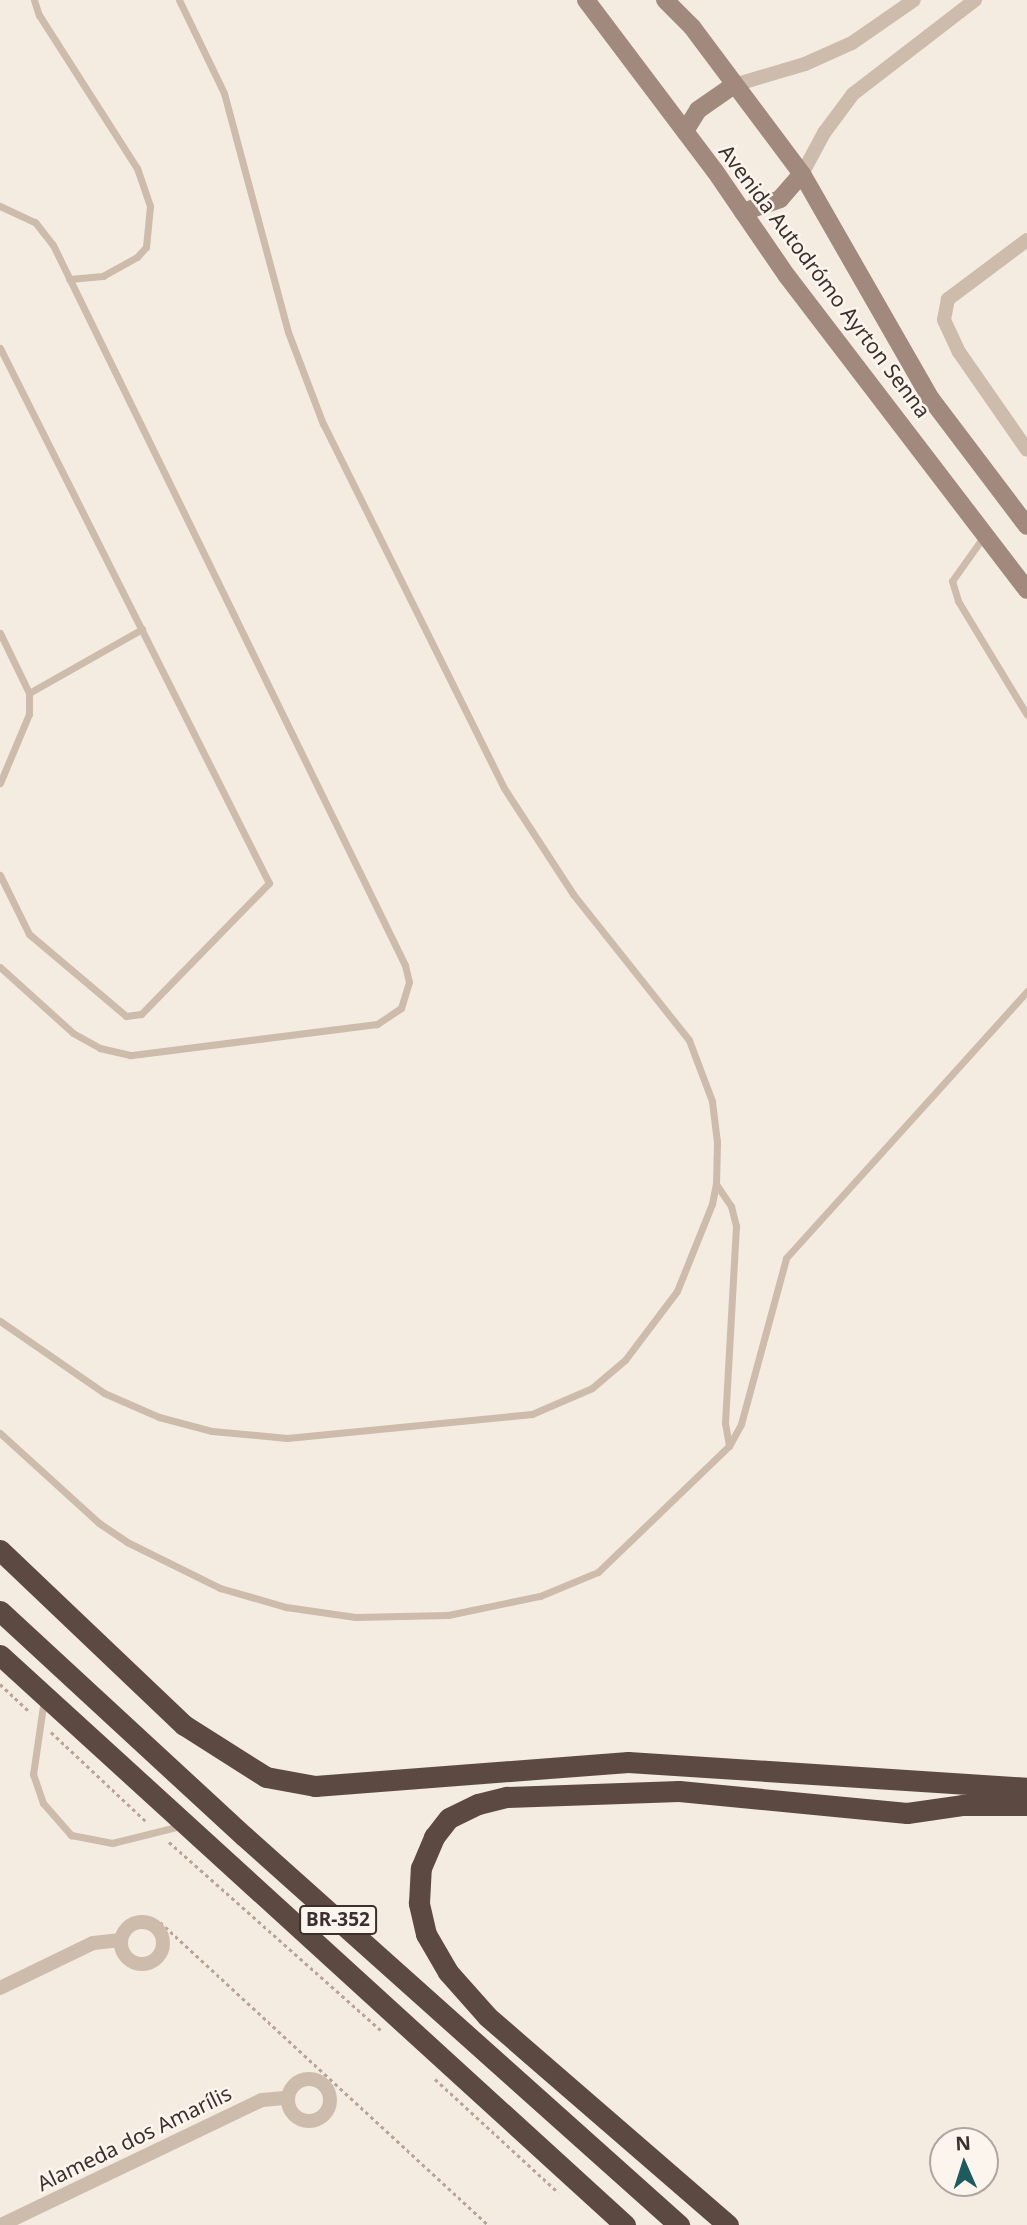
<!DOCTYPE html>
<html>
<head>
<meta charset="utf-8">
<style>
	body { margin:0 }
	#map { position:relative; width:1027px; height:2225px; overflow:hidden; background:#f4ebe1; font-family:"Noto Sans",sans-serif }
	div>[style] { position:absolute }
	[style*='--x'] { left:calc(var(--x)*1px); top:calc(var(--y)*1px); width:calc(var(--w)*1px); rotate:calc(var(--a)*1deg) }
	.path>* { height:2.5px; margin-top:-1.25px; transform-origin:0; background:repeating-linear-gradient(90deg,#b9a596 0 3.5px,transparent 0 7px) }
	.lane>* { height:7px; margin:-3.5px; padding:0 3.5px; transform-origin:3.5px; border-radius:3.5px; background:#cdbbac }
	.street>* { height:14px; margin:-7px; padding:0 7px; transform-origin:7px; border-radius:7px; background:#cdbbac }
	.street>.ring { margin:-7px; padding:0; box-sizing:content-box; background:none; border:14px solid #cdbbac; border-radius:50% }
	.secondary>* { height:18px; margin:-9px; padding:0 9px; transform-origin:9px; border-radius:9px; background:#a18a7d }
	.highway>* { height:21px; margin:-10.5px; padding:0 10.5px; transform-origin:10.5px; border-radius:10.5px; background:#5c4a42 }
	span { translate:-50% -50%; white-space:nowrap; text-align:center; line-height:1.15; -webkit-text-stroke:5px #fbf5ee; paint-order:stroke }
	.shield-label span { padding:2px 5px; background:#fbf5ee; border:2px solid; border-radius:5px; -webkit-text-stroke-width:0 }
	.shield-label { font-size:19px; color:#3b302b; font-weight:700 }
	.street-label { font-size:21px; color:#3b302b }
	.north { position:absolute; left:929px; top:2127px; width:70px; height:70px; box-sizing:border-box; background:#fbf5ee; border:2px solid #aea6a0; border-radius:50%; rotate:357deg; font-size:19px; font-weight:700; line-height:28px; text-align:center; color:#3b302b }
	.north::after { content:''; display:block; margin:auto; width:24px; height:32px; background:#1f5a5e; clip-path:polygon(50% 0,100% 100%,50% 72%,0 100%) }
</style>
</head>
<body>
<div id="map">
	<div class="path">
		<div style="--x:0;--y:1684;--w:42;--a:43.1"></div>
		<div style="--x:51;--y:1732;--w:133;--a:43.2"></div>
		<div style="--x:169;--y:1842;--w:283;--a:41.6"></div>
		<div style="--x:146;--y:1922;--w:14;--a:0"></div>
		<div style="--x:160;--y:1922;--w:447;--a:42.7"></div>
		<div style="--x:435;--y:2079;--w:168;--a:42.6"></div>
	</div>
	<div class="lane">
		<div style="--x:34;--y:0;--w:16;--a:72"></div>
		<div style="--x:39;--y:15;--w:182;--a:57.4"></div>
		<div style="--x:137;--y:168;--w:40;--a:71.1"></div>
		<div style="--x:150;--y:206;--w:41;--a:95.6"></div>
		<div style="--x:146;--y:247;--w:13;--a:132"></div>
		<div style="--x:137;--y:257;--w:39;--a:151"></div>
		<div style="--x:103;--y:276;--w:34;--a:175"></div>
		<div style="--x:0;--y:206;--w:38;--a:25"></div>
		<div style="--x:35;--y:222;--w:29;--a:52"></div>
		<div style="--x:53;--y:245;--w:801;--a:63.95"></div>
		<div style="--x:405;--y:965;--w:17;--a:77"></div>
		<div style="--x:409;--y:982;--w:27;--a:107"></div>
		<div style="--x:401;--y:1008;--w:29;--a:146"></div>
		<div style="--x:377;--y:1024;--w:249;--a:172.8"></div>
		<div style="--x:130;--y:1055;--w:31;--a:-167"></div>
		<div style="--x:100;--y:1048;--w:31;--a:-151"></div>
		<div style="--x:73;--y:1033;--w:98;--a:-137.9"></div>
		<div style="--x:0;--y:348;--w:599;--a:63.31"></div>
		<div style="--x:269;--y:883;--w:183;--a:134.3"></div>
		<div style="--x:141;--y:1014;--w:15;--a:172"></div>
		<div style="--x:126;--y:1016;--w:127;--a:-139.8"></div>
		<div style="--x:29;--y:934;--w:66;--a:-116.2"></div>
		<div style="--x:984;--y:536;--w:55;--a:125.4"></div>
		<div style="--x:952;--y:581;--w:21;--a:73"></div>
		<div style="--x:958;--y:601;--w:133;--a:58.8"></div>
		<div style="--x:0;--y:633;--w:67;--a:64.2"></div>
		<div style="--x:29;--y:693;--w:21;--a:90"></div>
		<div style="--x:29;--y:714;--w:75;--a:112.8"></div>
		<div style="--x:29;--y:693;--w:130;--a:-29.5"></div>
		<div style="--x:716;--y:1184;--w:27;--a:56"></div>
		<div style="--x:731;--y:1206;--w:21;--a:76"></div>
		<div style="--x:736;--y:1226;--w:197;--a:93.2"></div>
		<div style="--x:725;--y:1423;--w:23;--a:80"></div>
		<div style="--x:0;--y:1321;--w:126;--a:34.7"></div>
		<div style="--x:104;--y:1393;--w:60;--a:23.6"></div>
		<div style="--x:159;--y:1417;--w:55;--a:14.8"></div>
		<div style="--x:212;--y:1431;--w:75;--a:5.3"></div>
		<div style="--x:287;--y:1438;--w:246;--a:-5.6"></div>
		<div style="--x:532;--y:1414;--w:65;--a:-23.4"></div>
		<div style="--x:592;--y:1388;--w:43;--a:-40.3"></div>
		<div style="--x:625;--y:1360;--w:86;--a:-53"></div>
		<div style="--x:677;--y:1291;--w:94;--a:-68.1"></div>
		<div style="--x:712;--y:1204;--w:20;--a:-79"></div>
		<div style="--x:716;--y:1184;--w:42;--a:-88.6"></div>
		<div style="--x:717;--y:1142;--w:41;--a:-97"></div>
		<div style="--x:712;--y:1101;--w:65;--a:-110.7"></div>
		<div style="--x:689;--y:1040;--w:186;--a:-128.5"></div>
		<div style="--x:573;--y:894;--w:126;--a:-123.1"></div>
		<div style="--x:504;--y:788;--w:407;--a:-116.4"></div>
		<div style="--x:323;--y:424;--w:98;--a:-110.8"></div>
		<div style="--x:288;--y:332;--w:247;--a:-105"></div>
		<div style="--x:224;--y:93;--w:103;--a:-115.8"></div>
		<div style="--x:0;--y:1433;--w:134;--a:42.3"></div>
		<div style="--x:99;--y:1523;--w:34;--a:34"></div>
		<div style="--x:127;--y:1542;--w:104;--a:26.3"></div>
		<div style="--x:220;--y:1588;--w:69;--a:16.1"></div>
		<div style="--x:286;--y:1607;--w:70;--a:8.2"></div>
		<div style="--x:355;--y:1617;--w:93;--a:-1.2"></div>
		<div style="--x:448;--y:1615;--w:94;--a:-11.7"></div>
		<div style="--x:540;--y:1596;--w:63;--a:-22.5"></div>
		<div style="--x:598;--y:1572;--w:182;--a:-43.9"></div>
		<div style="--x:729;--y:1446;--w:25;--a:-61"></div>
		<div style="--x:741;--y:1424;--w:172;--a:-74.8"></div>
		<div style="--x:786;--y:1258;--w:360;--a:-47.9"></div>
		<div style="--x:44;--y:1699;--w:76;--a:98.3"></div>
		<div style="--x:33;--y:1774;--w:31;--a:71"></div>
		<div style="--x:43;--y:1803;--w:43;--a:48.8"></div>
		<div style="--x:71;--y:1835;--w:42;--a:11"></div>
		<div style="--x:112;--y:1843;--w:70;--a:-14"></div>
	</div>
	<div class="street">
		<div style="--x:734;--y:85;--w:74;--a:-16.5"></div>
		<div style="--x:805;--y:64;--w:51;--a:-24.1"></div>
		<div style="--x:852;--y:43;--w:75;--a:-34.7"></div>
		<div style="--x:802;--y:174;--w:47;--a:-61.8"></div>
		<div style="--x:824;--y:133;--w:49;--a:-53.4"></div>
		<div style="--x:853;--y:94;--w:154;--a:-37.6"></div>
		<div style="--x:1027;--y:240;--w:99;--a:143.2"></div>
		<div style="--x:948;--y:299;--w:21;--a:101"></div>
		<div style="--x:944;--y:320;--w:35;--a:65"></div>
		<div style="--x:959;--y:352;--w:119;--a:55.2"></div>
		<div class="ring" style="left:121px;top:1922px;width:28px;height:28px"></div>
		<div style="--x:0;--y:1988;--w:103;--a:-25.8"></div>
		<div style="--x:93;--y:1943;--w:28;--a:-6"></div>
		<div class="ring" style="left:288px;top:2079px;width:28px;height:28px"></div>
		<div style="--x:1;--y:2225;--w:289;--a:-25.6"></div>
		<div style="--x:262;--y:2100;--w:25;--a:-5"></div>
	</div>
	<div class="secondary">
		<div style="--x:586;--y:0;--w:214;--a:53"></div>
		<div style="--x:715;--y:171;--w:127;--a:55.6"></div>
		<div style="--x:787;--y:276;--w:395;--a:52.6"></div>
		<div style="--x:665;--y:0;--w:38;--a:45"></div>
		<div style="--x:692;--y:27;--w:184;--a:53.2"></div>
		<div style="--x:802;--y:174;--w:259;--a:60.2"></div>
		<div style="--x:931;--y:399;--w:159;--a:52.9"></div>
		<div style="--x:685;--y:131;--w:25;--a:-58"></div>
		<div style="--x:698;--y:110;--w:44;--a:-34.8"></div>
		<div style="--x:743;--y:212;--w:39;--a:-19"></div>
		<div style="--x:780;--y:199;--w:33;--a:-49"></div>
	</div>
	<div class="highway">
		<div style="--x:0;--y:1550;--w:254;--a:43.6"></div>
		<div style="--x:184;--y:1725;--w:97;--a:32.4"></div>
		<div style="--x:266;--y:1777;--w:50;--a:10.4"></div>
		<div style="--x:315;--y:1786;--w:314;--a:-4.4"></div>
		<div style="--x:628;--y:1762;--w:400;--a:3.7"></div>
		<div style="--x:0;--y:1611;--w:332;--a:42.7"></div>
		<div style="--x:244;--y:1836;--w:584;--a:41.8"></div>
		<div style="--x:0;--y:1655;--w:846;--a:42.36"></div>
		<div style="--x:728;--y:2225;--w:319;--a:-139.1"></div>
		<div style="--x:487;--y:2016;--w:59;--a:-131.6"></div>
		<div style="--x:448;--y:1972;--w:44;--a:-120.1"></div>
		<div style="--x:426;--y:1934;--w:32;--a:-103"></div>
		<div style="--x:419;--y:1903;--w:35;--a:-87"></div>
		<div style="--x:421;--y:1868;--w:34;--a:-67"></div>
		<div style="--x:434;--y:1837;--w:24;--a:-52"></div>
		<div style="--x:449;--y:1818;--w:32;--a:-26"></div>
		<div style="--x:478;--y:1804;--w:30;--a:-14"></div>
		<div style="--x:507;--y:1797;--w:172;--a:-2"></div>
		<div style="--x:679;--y:1791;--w:229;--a:5.5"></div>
		<div style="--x:907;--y:1813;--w:57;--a:-8.1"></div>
		<div style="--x:963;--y:1805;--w:64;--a:0"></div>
	</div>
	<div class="shield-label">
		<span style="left:338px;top:1920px">BR-352</span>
	</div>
	<div class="street-label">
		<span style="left:825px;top:281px;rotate:53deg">Avenida Autodrómo Ayrton Senna</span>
		<span style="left:134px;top:2138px;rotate:-26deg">Alameda dos Amarílis</span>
	</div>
	<div class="north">N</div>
</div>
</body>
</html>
